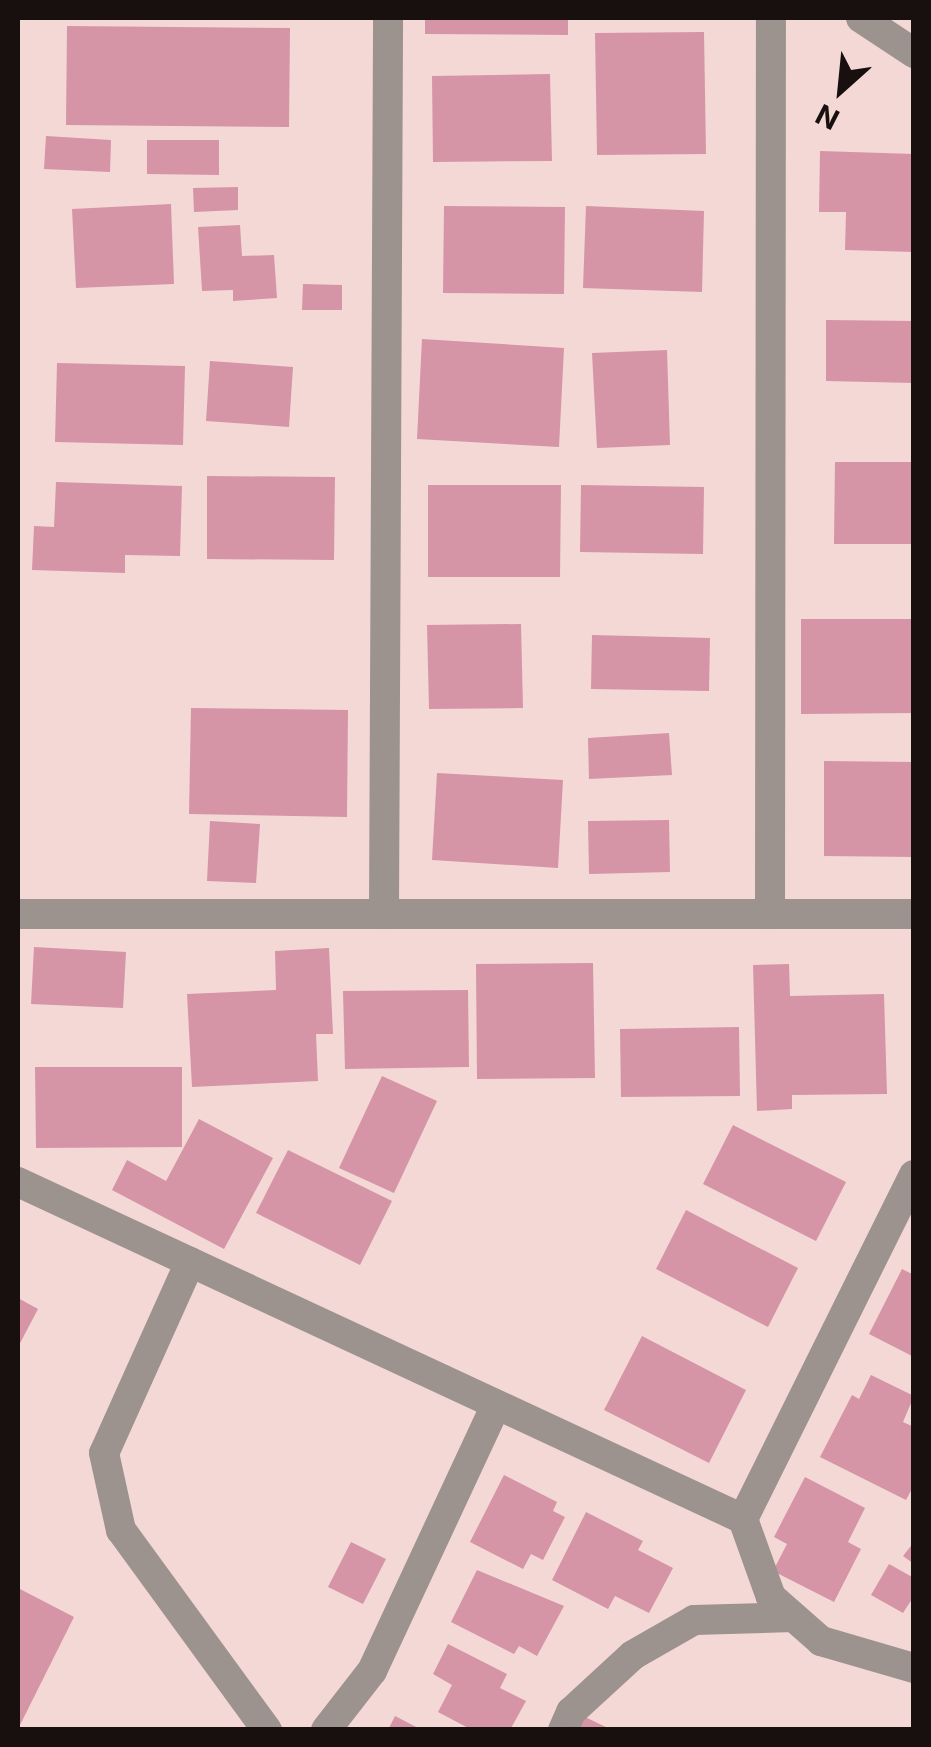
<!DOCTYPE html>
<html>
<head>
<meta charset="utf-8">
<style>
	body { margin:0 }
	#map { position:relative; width:931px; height:1747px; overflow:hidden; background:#f3d8d6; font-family:Inter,sans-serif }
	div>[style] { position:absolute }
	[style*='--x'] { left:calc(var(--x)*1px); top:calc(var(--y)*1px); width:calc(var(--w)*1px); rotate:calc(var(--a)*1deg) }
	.building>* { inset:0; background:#d694a7 }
	.street>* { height:30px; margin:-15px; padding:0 15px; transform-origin:15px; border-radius:15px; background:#9c928e }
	span { translate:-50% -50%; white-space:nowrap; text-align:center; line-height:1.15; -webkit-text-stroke:10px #f3d8d6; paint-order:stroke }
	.frame { position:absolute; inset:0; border:20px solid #18100f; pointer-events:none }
	.north { position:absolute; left:791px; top:40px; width:100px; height:100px; -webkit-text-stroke:8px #f3d8d6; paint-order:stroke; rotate:207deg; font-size:28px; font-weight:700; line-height:40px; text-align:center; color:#18100f }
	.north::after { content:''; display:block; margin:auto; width:35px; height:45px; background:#18100f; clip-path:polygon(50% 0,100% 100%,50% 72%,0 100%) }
</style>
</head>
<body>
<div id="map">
	<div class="building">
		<div style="clip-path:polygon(425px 18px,568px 18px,568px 35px,425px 34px)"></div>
		<div style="clip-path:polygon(67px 26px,290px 28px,289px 127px,66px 125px)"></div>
		<div style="clip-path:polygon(704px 32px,706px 154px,597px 155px,595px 33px)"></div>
		<div style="clip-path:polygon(550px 74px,552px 161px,433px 162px,432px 76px)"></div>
		<div style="clip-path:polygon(46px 136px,111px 140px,110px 172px,44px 169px)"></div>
		<div style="clip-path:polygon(147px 140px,219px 140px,219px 175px,147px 174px)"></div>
		<div style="clip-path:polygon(820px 151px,914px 154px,914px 252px,845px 250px,846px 212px,819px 212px)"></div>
		<div style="clip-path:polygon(238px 187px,238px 210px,194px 212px,193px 188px)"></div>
		<div style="clip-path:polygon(171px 204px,174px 284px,76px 288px,72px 209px)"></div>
		<div style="clip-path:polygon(444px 206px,565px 207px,564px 294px,443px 293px)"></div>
		<div style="clip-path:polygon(586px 206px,704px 211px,702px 292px,583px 288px)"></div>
		<div style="clip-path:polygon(240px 225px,242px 256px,274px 255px,277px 298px,233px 301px,233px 290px,202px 291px,198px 227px)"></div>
		<div style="clip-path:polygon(303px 284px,342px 285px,342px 310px,302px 310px)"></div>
		<div style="clip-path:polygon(826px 320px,914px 321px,914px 383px,826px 381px)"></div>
		<div style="clip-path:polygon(422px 339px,564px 348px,559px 447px,417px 439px)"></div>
		<div style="clip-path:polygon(667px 350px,670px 445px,597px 448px,592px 353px)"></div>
		<div style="clip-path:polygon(210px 361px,293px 367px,289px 427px,206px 421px)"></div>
		<div style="clip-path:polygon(57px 363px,185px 366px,183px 445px,55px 442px)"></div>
		<div style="clip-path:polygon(835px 462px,914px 462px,914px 544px,834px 544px)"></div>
		<div style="clip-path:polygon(207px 476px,335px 477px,334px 560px,207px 559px)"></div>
		<div style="clip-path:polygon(56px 482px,182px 486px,180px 556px,125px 555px,125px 573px,32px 570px,34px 526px,54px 527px)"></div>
		<div style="clip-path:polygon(428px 485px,561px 485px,560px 577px,428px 577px)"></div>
		<div style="clip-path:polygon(581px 485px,704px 487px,703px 554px,580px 552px)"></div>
		<div style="clip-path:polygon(801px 619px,914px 619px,914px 713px,801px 714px)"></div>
		<div style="clip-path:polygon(521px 624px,523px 708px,429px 709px,427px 625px)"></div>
		<div style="clip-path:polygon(592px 635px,710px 638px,709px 691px,591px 689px)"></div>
		<div style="clip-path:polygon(191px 708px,348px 710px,347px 817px,189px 814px)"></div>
		<div style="clip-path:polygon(669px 733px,672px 775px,589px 779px,588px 738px)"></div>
		<div style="clip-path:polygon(824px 761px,914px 762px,914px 857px,824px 856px)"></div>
		<div style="clip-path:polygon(437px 773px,563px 780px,558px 868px,432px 860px)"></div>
		<div style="clip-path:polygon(669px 820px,670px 872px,589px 874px,588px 821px)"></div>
		<div style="clip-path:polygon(210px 821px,260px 824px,256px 883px,207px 881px)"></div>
		<div style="clip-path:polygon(34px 947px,126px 952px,123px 1008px,31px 1004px)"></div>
		<div style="clip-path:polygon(329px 948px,333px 1034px,316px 1034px,318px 1081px,192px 1087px,187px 994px,276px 990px,275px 951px)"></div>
		<div style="clip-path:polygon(593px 963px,595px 1078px,477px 1079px,476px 964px)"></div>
		<div style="clip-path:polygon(789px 964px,790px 996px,884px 994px,887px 1094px,792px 1095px,792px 1109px,757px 1111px,753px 965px)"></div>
		<div style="clip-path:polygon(468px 990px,469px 1067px,345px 1069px,343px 991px)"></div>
		<div style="clip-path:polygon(739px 1027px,740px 1096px,621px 1097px,620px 1029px)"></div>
		<div style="clip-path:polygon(35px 1067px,182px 1067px,182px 1147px,36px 1148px)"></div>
		<div style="clip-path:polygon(382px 1076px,437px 1101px,394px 1193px,339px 1168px)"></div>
		<div style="clip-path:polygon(199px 1119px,273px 1158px,224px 1249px,112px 1190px,127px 1160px,166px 1181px)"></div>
		<div style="clip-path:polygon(733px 1125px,846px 1182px,816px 1241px,703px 1184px)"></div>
		<div style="clip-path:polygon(288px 1150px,392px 1201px,360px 1265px,256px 1213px)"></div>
		<div style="clip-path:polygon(686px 1210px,798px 1268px,768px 1327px,656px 1269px)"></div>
		<div style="clip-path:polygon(902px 1269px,914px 1275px,914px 1357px,869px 1334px)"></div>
		<div style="clip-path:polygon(18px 1298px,38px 1309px,18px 1347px)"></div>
		<div style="clip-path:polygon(642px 1336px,746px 1390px,709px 1463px,604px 1410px)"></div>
		<div style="clip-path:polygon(871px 1375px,914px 1396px,903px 1422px,914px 1427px,914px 1485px,906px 1500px,820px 1457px,852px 1395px,859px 1399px)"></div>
		<div style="clip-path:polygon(504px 1475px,557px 1502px,553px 1511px,565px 1517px,543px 1560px,531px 1554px,523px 1569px,470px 1542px)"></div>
		<div style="clip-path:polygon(805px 1477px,865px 1508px,848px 1542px,861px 1549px,834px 1602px,773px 1571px,787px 1544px,774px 1537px)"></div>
		<div style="clip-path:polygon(586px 1512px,643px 1541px,638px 1550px,673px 1568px,649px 1613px,615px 1596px,608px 1609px,552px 1580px)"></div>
		<div style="clip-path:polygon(351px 1542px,386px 1559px,363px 1604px,328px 1587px)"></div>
		<div style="clip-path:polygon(914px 1542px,914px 1564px,903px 1556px)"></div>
		<div style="clip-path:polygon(889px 1564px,914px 1578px,914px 1596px,903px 1613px,871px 1595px)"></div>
		<div style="clip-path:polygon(477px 1570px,564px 1606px,537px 1656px,519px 1646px,514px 1654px,451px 1622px)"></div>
		<div style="clip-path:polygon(18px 1588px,74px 1617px,18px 1729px)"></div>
		<div style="clip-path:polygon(448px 1644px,507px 1674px,500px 1688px,526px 1701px,510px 1730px,472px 1730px,438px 1712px,452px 1685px,433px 1674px)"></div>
		<div style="clip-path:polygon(395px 1716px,422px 1730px,388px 1730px)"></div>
		<div style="clip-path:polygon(583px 1716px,612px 1730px,576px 1730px)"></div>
	</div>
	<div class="street">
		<div style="--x:861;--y:18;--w:64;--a:33.4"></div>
		<div style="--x:18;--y:914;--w:896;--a:0"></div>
		<div style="--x:384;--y:914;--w:896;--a:-89.74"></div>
		<div style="--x:770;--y:914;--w:896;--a:-89.94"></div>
		<div style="--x:18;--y:1182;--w:799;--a:24.93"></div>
		<div style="--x:743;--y:1519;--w:83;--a:70.3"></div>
		<div style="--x:771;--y:1597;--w:67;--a:41.3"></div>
		<div style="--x:821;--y:1641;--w:97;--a:16.2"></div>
		<div style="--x:190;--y:1262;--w:209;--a:114.2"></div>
		<div style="--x:104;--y:1453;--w:79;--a:77.6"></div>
		<div style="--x:121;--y:1530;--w:248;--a:53.9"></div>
		<div style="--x:743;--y:1519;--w:384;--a:-63.6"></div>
		<div style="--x:326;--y:1730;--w:75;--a:-52.1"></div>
		<div style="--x:372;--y:1671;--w:293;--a:-65"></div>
		<div style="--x:563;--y:1730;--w:20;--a:-66"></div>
		<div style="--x:571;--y:1712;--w:84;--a:-42.6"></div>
		<div style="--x:633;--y:1655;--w:70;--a:-29.8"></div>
		<div style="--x:694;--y:1620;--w:99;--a:-1.7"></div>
	</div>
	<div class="frame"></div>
	<div class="north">N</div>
</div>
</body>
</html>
